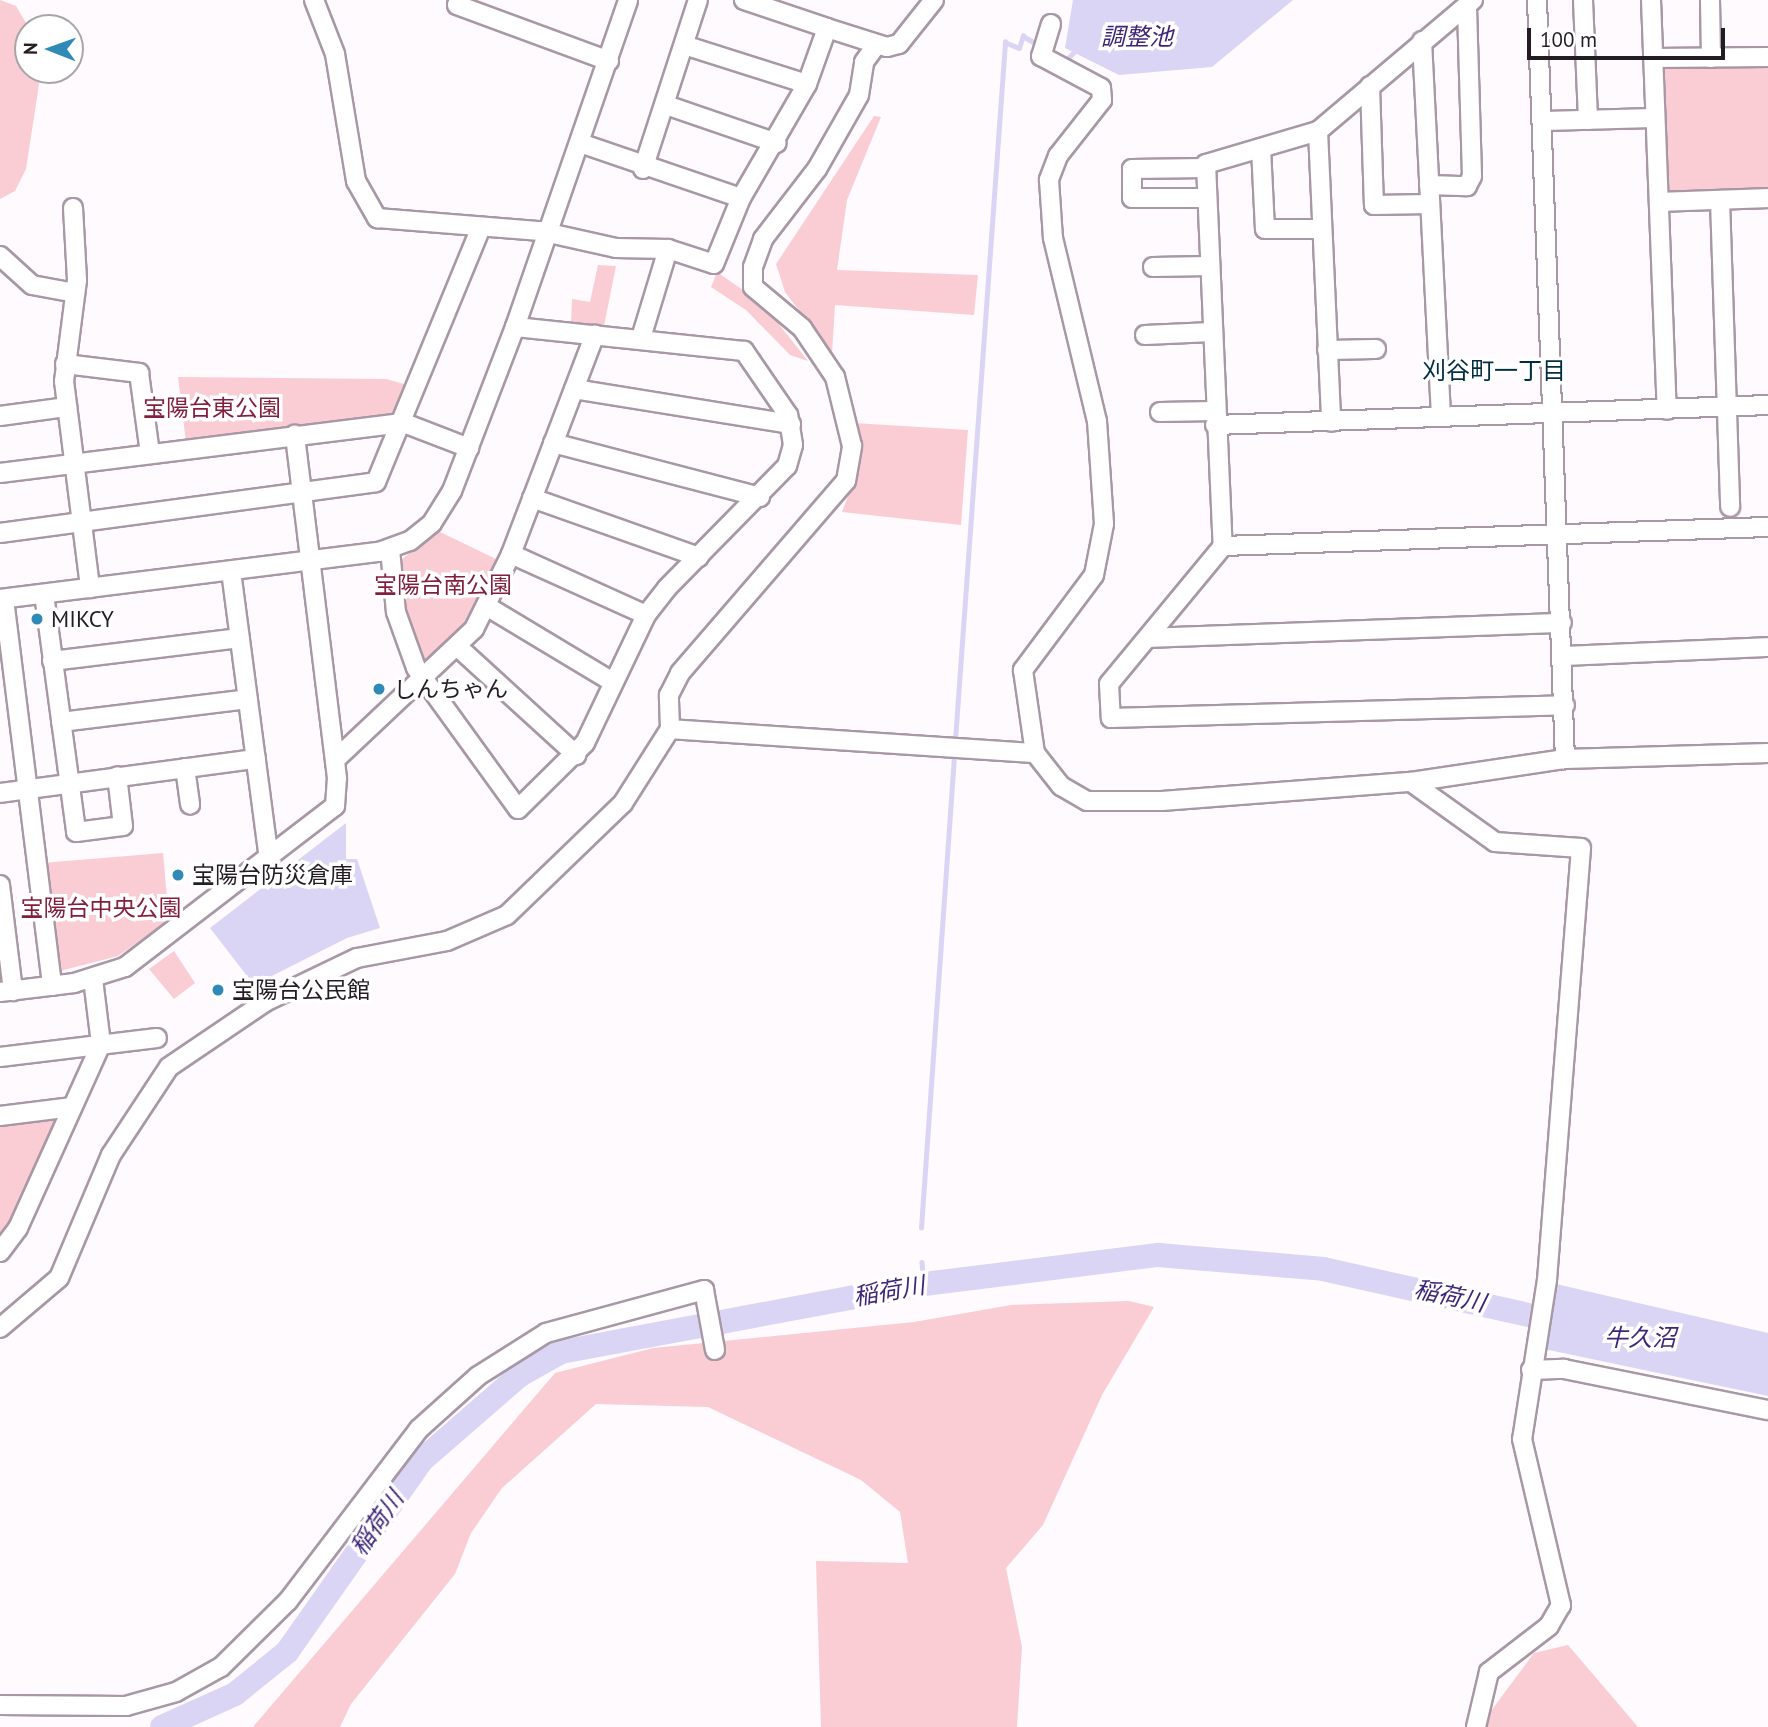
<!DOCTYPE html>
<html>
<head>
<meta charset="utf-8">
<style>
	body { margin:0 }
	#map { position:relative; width:1768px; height:1727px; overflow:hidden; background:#fefafd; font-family:"PT Sans","Noto Sans JP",sans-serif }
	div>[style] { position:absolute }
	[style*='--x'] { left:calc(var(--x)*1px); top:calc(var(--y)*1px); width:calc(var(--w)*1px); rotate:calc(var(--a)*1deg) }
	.green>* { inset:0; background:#facdd4 }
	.water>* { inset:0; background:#dad5f4 }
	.stream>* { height:4.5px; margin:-2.25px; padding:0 2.25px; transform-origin:2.25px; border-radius:2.25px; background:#dad5f4 }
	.river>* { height:24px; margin:-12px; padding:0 12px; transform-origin:12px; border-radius:12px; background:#dad5f4 }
	.roads { filter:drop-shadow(2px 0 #a898a6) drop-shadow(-2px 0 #a898a6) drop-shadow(0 2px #a898a6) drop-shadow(0 -2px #a898a6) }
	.minor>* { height:18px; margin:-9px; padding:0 9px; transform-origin:9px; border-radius:9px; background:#fff }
	.dots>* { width:19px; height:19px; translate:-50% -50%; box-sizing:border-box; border:4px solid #fff; border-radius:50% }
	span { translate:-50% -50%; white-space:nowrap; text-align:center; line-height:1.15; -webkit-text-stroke:7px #fff; paint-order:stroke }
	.park-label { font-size:23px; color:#831f3e }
	.poi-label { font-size:23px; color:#231d23 }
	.left { translate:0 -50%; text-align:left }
	.water-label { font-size:24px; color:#3f2579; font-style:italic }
	.neighbourhood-label { font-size:24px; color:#002d42 }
	.north { position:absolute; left:14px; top:14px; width:70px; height:70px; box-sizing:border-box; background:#fff; border:2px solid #a7a5a7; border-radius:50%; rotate:271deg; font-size:19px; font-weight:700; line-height:28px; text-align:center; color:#231d23 }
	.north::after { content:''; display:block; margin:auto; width:24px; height:32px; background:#3189b7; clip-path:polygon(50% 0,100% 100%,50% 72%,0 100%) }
	.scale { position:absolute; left:1527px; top:28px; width:198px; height:32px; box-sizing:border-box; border:4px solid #231d23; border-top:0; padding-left:9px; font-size:21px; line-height:24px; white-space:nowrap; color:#231d23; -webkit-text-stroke:5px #fff; paint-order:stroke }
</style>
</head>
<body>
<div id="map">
	<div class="green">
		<div style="clip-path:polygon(0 0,16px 6px,29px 28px,28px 70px,40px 70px,40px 78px,26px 169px,15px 191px,0 199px)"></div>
		<div style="clip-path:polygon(1768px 63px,1768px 192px,1668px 196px,1663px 67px)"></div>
		<div style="clip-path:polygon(874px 116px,881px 117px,847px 200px,837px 270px,978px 275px,974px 315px,835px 305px,832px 354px,785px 292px,776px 264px)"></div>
		<div style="clip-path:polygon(598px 265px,616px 266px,604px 326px,571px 324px,572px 299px,590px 302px)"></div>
		<div style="clip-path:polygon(717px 272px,763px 304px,808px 361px,790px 355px,746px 310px,711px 287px)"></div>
		<div style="clip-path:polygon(178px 377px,386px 379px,411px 386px,400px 417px,186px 442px)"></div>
		<div style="clip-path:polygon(854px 423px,968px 430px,961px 525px,842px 512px,853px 483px)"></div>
		<div style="clip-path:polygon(438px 531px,500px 561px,460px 635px,423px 667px,403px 614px,398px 562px)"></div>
		<div style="clip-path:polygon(163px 853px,169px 920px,118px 956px,56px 972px,42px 863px)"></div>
		<div style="clip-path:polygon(174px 951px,195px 983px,174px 999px,149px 969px)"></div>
		<div style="clip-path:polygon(56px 1115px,60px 1121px,0 1241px,0 1122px)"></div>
		<div style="clip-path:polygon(1129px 1301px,1154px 1307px,1102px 1395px,1043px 1525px,1006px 1568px,1022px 1647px,1017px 1727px,821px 1727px,816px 1561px,908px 1563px,900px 1512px,861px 1480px,708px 1407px,596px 1404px,502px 1488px,471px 1533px,455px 1574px,351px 1704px,340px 1727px,253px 1727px,555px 1373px,653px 1348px,914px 1322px,1011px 1305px)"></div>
		<div style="clip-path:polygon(1568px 1645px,1638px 1727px,1479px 1727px,1534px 1653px)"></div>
	</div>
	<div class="water">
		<div style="clip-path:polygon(1073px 0,1293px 0,1212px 67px,1119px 75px,1065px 48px)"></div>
		<div style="clip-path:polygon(346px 823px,346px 859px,357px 859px,380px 928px,347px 938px,254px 985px,210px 928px)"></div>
		<div style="clip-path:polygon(1556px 1284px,1768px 1333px,1768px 1396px,1544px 1349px)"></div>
	</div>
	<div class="stream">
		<div style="--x:1066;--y:60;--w:16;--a:-45"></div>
		<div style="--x:955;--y:740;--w:700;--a:-85.9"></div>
		<div style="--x:1005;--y:42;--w:15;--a:23"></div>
		<div style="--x:1019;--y:48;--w:13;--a:-72"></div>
		<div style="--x:1023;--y:36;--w:20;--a:30"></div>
		<div style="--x:921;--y:1228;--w:471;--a:-86"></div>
		<div style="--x:922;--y:1262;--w:22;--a:85"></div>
	</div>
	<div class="river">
		<div style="--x:162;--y:1727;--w:80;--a:-24.3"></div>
		<div style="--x:235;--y:1694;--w:67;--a:-38.9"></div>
		<div style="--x:287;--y:1652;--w:233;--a:-54.9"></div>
		<div style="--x:421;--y:1461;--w:131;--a:-41"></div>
		<div style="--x:520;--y:1375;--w:47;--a:-29.3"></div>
		<div style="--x:561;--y:1352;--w:369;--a:-10.6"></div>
		<div style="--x:924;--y:1284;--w:236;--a:-7.1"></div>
		<div style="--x:1158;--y:1255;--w:166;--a:4.8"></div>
		<div style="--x:1323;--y:1269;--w:248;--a:12.6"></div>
	</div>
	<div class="roads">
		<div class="minor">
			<div style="--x:314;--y:0;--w:58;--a:68.7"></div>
			<div style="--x:335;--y:54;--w:129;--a:80.6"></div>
			<div style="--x:356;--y:181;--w:43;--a:60.4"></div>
			<div style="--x:377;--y:218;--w:164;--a:4.6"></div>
			<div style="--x:540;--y:231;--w:78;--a:12.6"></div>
			<div style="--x:616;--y:248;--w:52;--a:1.1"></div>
			<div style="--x:668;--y:249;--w:48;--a:18.1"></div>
			<div style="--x:714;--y:264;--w:71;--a:-67.8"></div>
			<div style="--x:741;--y:198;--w:132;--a:-59.9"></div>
			<div style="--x:807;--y:84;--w:59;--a:-70.3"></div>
			<div style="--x:827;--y:28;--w:63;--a:17.6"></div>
			<div style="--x:887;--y:47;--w:12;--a:-14"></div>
			<div style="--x:899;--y:44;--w:56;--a:-51.5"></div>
			<div style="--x:459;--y:0;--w:5;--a:112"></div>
			<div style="--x:457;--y:5;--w:162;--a:20.2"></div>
			<div style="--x:744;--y:0;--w:88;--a:18.6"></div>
			<div style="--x:1473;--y:0;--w:203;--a:139.8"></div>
			<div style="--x:1318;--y:131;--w:117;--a:163.6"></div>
			<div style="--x:1206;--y:164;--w:382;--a:87.5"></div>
			<div style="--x:1223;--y:546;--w:179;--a:129.6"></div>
			<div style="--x:1109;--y:684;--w:34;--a:87"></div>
			<div style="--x:1111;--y:718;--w:454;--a:-1.6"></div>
			<div style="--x:1537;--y:0;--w:760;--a:87.89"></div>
			<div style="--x:1583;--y:0;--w:120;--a:87.6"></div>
			<div style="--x:1651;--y:0;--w:410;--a:87.8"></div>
			<div style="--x:1710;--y:0;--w:58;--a:89"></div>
			<div style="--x:1051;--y:24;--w:34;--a:107"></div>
			<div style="--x:1041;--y:56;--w:68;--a:28.1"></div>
			<div style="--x:1101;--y:88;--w:12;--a:85"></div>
			<div style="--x:1102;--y:100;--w:71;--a:128.2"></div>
			<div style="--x:1058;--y:156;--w:26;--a:111"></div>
			<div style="--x:1049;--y:180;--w:58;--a:86.1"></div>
			<div style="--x:1053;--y:238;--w:188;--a:76.5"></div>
			<div style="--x:1097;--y:421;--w:103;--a:86.1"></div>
			<div style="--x:1104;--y:524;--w:52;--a:101.1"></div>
			<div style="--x:1094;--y:575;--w:119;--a:126.8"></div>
			<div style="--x:1023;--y:670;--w:84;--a:81.8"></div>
			<div style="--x:1035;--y:753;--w:42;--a:51.8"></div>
			<div style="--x:1061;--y:786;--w:30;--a:30"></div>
			<div style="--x:1087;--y:801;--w:75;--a:0"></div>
			<div style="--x:1162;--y:801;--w:250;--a:-4.4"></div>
			<div style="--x:1411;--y:782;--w:156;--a:-8.5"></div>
			<div style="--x:1565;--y:759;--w:203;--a:-1.7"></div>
			<div style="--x:1422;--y:41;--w:375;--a:87.1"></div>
			<div style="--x:684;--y:45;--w:129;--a:17.6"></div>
			<div style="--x:1653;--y:58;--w:115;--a:-0.5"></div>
			<div style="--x:1370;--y:86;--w:119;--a:88.1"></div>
			<div style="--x:1374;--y:205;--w:56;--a:-1"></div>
			<div style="--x:666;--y:105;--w:117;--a:18.9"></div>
			<div style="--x:1545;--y:121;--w:108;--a:-1.6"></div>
			<div style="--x:1318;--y:131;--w:291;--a:87.4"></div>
			<div style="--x:580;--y:143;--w:170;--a:18.9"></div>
			<div style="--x:1261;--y:148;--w:81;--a:87.2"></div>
			<div style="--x:1265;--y:229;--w:57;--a:0"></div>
			<div style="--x:1206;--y:168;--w:74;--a:179.2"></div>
			<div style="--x:1132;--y:169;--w:29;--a:90"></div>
			<div style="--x:1132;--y:198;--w:75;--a:0"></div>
			<div style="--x:643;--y:169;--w:178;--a:-72"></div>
			<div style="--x:1429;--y:185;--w:38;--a:2"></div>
			<div style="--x:1467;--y:186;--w:11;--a:-63"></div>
			<div style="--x:1472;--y:176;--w:171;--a:-91.7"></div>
			<div style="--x:1720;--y:200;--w:307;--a:88.1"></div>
			<div style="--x:1660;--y:202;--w:108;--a:-2.1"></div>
			<div style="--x:73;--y:208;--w:72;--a:86.8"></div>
			<div style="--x:77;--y:280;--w:102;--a:97.3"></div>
			<div style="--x:64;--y:381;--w:209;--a:82.8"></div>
			<div style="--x:0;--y:256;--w:43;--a:42.2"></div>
			<div style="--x:32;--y:285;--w:44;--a:10.5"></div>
			<div style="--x:1153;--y:267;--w:56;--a:-1"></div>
			<div style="--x:1145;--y:335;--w:67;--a:-2.6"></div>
			<div style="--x:641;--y:338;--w:93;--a:-73.1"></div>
			<div style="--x:1327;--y:350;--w:49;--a:-1.2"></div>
			<div style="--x:65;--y:364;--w:75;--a:6.9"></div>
			<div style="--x:139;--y:373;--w:81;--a:82.2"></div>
			<div style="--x:574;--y:389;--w:220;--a:9.2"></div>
			<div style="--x:1160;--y:412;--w:54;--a:-1.1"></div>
			<div style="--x:0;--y:416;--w:68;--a:-7.7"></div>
			<div style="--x:1215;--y:425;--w:553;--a:-2.07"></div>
			<div style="--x:553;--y:443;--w:214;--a:14.6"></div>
			<div style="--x:0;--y:473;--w:407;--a:-7.1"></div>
			<div style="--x:404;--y:423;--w:70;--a:21"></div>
			<div style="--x:532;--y:498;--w:177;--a:19.5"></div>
			<div style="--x:0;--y:533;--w:379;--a:-7.7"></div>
			<div style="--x:376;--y:482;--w:276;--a:-67.6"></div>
			<div style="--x:1223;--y:546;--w:545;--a:-2"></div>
			<div style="--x:390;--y:549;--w:63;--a:84.6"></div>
			<div style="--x:396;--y:612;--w:59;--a:70.3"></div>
			<div style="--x:416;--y:668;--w:174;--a:54.1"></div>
			<div style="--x:518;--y:809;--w:94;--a:-44.6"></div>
			<div style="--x:585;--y:743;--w:142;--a:-64.5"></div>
			<div style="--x:646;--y:615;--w:34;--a:-52"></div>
			<div style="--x:667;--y:588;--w:171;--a:-45.5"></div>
			<div style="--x:787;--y:466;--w:22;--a:-74"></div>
			<div style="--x:793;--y:445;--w:30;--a:-99"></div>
			<div style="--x:788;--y:415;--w:78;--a:-124.5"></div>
			<div style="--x:744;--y:351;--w:230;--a:-174"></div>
			<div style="--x:511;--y:554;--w:148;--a:24.3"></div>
			<div style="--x:231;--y:571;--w:291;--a:82.5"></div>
			<div style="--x:44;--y:594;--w:240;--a:82.3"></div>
			<div style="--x:76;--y:832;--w:47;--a:-7.3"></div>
			<div style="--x:123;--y:826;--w:50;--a:-96.8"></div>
			<div style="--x:0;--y:599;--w:382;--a:-7.1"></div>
			<div style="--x:379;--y:552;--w:33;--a:-20"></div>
			<div style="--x:410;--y:541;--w:28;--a:-39"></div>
			<div style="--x:432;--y:523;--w:38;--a:-58"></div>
			<div style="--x:452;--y:491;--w:176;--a:-69"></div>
			<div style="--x:515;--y:327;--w:346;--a:-70.9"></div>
			<div style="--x:4;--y:599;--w:390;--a:82.9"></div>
			<div style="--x:488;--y:607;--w:146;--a:31"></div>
			<div style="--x:1148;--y:638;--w:414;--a:-2.1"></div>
			<div style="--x:459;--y:648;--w:159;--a:42.4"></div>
			<div style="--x:1562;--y:656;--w:206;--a:-2.5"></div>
			<div style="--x:52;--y:661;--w:189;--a:-7"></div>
			<div style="--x:61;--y:722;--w:188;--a:-7"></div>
			<div style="--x:670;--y:729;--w:34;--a:-92"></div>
			<div style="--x:669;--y:695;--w:25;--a:-63"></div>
			<div style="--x:680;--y:673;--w:254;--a:-49.2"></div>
			<div style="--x:846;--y:481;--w:36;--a:-80"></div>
			<div style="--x:852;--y:446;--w:71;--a:-103.8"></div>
			<div style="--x:835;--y:377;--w:59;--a:-124"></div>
			<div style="--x:802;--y:328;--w:64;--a:-140.1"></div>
			<div style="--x:753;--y:287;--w:20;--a:-90"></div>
			<div style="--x:753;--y:267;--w:30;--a:-70"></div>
			<div style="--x:763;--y:239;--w:88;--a:-52.4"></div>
			<div style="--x:817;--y:169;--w:85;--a:-60.4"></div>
			<div style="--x:859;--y:95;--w:33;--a:-81"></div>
			<div style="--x:864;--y:62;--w:22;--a:-54"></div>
			<div style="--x:335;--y:760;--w:191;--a:-43.3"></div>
			<div style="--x:474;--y:629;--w:84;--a:-63.7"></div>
			<div style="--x:511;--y:554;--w:235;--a:-69.1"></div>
			<div style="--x:185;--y:768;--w:37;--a:82"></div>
			<div style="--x:1411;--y:782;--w:103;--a:35.5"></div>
			<div style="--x:1495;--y:842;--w:86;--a:4"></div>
			<div style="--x:1581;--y:848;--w:433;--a:94.5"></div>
			<div style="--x:1547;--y:1280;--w:161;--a:98.9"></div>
			<div style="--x:1522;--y:1439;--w:171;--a:76.8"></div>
			<div style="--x:1561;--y:1605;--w:24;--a:120"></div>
			<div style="--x:1549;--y:1626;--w:76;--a:142.5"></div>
			<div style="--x:1489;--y:1672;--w:57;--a:103.3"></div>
			<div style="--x:0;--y:793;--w:258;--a:-7.6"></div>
			<div style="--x:0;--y:885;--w:107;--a:83"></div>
			<div style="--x:0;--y:992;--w:75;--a:-6.9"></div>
			<div style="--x:74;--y:983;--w:53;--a:-17.4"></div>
			<div style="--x:125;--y:967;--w:265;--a:-37.5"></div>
			<div style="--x:335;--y:806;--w:28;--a:-86"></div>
			<div style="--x:337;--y:778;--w:346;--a:-97"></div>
			<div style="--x:0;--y:1057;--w:158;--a:-6.9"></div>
			<div style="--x:0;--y:1116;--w:73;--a:-7.1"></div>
			<div style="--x:0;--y:1252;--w:30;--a:-53"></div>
			<div style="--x:18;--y:1228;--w:202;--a:-65.7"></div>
			<div style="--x:101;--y:1044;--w:65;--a:-97"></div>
			<div style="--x:0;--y:1328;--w:77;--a:-40.3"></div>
			<div style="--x:59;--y:1278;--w:134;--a:-67.1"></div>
			<div style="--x:111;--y:1155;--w:105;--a:-56.6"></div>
			<div style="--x:169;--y:1067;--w:116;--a:-34.1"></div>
			<div style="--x:265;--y:1002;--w:102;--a:-25.6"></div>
			<div style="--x:357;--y:958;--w:92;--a:-10.7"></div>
			<div style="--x:447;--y:941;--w:65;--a:-23.4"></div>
			<div style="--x:507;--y:915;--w:161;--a:-44"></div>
			<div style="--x:623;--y:803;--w:88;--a:-57.6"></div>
			<div style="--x:670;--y:729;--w:366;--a:3.8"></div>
			<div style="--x:1531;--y:1370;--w:33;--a:-2"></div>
			<div style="--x:1564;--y:1369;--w:208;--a:11.4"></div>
			<div style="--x:0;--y:1705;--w:126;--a:0.5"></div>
			<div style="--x:126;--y:1706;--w:52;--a:-15.6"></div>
			<div style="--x:176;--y:1692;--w:51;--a:-29.1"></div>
			<div style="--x:221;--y:1667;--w:94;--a:-44.6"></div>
			<div style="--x:288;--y:1601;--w:216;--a:-52.7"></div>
			<div style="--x:419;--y:1429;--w:79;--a:-41.9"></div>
			<div style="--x:478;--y:1376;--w:80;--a:-32.3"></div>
			<div style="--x:546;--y:1333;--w:164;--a:-15.2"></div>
			<div style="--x:704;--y:1290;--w:61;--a:79.6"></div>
		</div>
	</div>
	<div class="dots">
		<div style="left:37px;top:619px;background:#3189b7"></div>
		<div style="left:379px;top:689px;background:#3189b7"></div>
		<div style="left:178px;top:875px;background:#3189b7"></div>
		<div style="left:218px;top:990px;background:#3189b7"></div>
	</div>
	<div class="park-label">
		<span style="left:212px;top:408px">宝陽台東公園</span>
		<span style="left:443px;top:585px">宝陽台南公園</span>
		<span style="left:101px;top:908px">宝陽台中央公園</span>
	</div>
	<div class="poi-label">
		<span class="left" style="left:51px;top:619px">MIKCY</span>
		<span class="left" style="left:393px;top:689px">しんちゃん</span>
		<span class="left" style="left:192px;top:875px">宝陽台防災倉庫</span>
		<span class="left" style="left:232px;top:990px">宝陽台公民館</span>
	</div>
	<div class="water-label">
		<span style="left:1137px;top:37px">調整池</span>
		<span style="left:889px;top:1291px;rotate:-10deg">稲荷川</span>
		<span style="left:1450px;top:1296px;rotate:12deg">稲荷川</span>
		<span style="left:1640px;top:1338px">牛久沼</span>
		<span style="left:377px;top:1523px;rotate:-55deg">稲荷川</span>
	</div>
	<div class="neighbourhood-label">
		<span style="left:1494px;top:371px">刈谷町一丁目</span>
	</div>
	<div class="north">N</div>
	<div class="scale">100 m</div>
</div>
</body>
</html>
